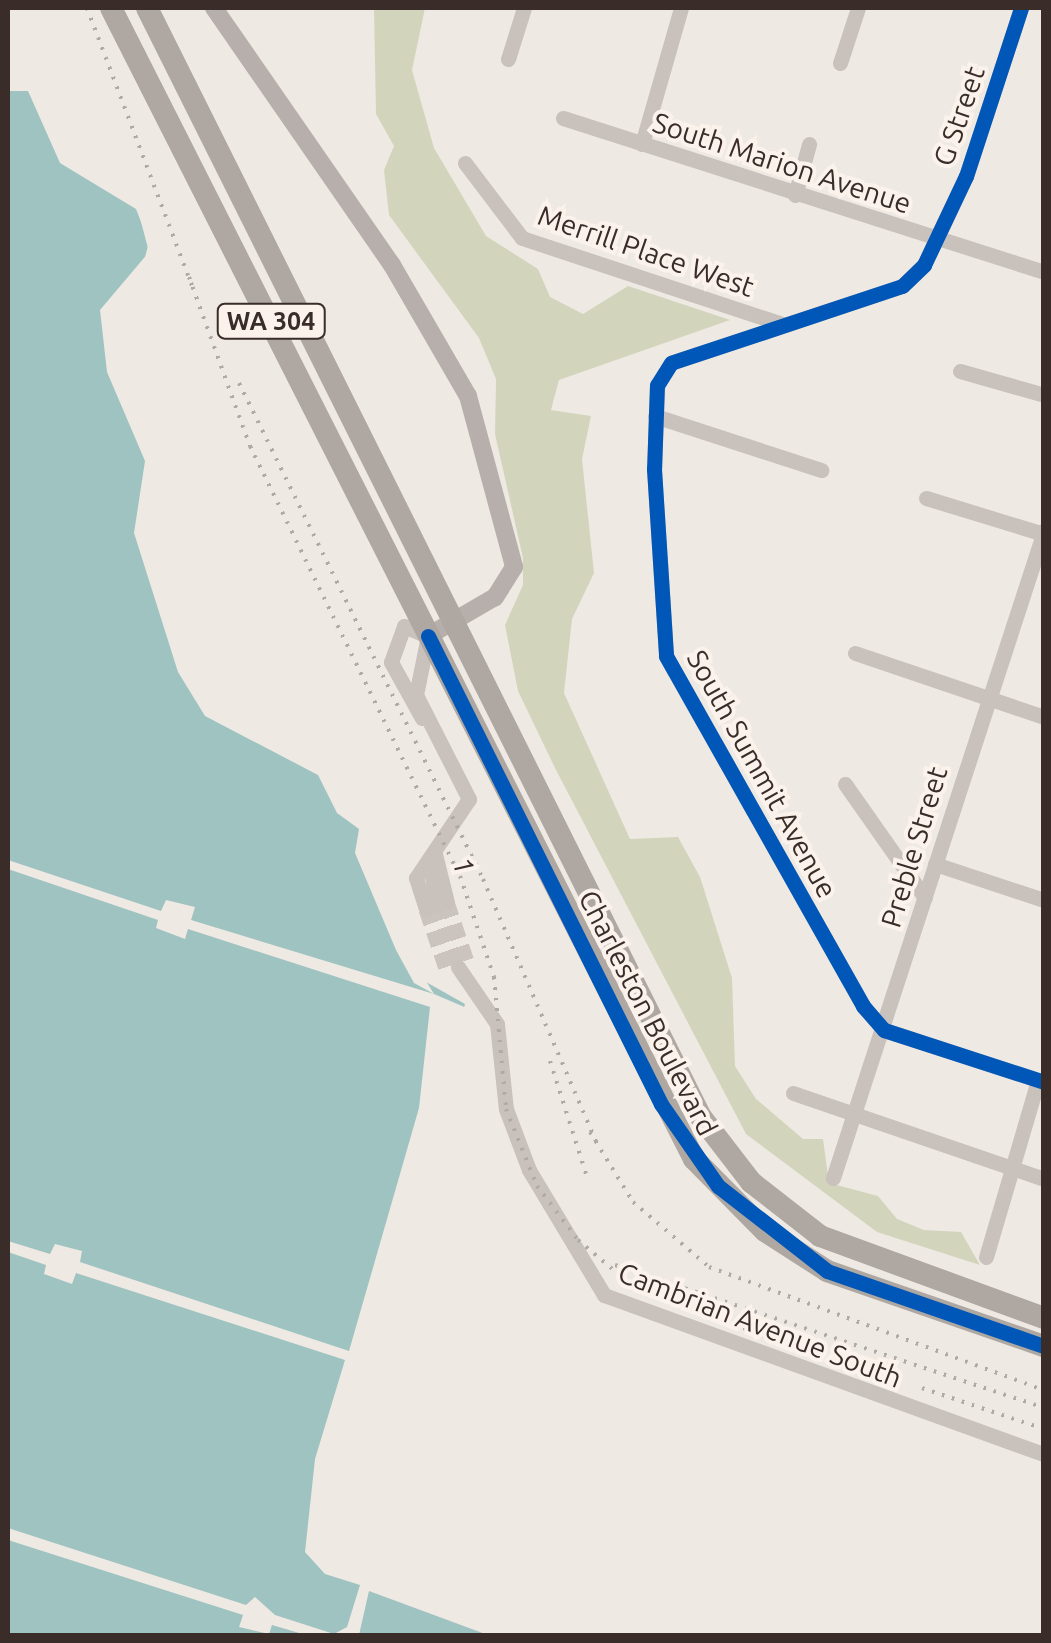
<!DOCTYPE html>
<html>
<head>
<meta charset="utf-8">
<style>
	body { margin:0 }
	#map { position:relative; width:1051px; height:1643px; overflow:hidden; background:#efe9e3; font-family:Ubuntu,sans-serif }
	div>[style] { position:absolute }
	[style*='--x'] { left:calc(var(--x)*1px); top:calc(var(--y)*1px); width:calc(var(--w)*1px); rotate:calc(var(--a)*1deg) }
	.green>* { inset:0; background:#d2d5bc }
	.water>* { inset:0; background:#9ec3c1 }
	.pier>* { inset:0; background:#efe9e3 }
	.minor-tunnel>* { height:15px; margin-top:-7.5px; transform-origin:0; background:repeating-linear-gradient(90deg,#cbc3be 0 15px,transparent 0 23px) }
	.minor>* { height:15px; margin:-7.5px; padding:0 7.5px; transform-origin:7.5px; border-radius:7.5px; background:#c8c1bc }
	.major>* { height:18px; margin:-9px; padding:0 9px; transform-origin:9px; border-radius:9px; background:#b7afab }
	.highway>* { height:22px; margin:-11px; padding:0 11px; transform-origin:11px; border-radius:11px; background:#aea7a2 }
	.rail>* { height:4px; margin-top:-2px; transform-origin:0; background:repeating-linear-gradient(90deg,#b0aaa6 0 2.5px,transparent 0 10.5px) }
	.cycleway>* { height:15px; margin:-7.5px; padding:0 7.5px; transform-origin:7.5px; border-radius:7.5px; background:#0057b8 }
	span { translate:-50% -50%; white-space:nowrap; text-align:center; line-height:1.15; -webkit-text-stroke:8px #fbf3eb; paint-order:stroke }
	.shield-label span { padding:2px 8px; background:#fbf3eb; border:2px solid; border-radius:8px; -webkit-text-stroke-width:0 }
	.shield-label { font-size:25px; color:#3a2d29; font-weight:700 }
	.street-label { font-size:28px; color:#3a2d29 }
	.frame { position:absolute; inset:0; border:10px solid #3a2d29; pointer-events:none }
</style>
</head>
<body>
<div id="map">
	<div class="green">
		<div style="clip-path:polygon(374px 8px,425px 8px,412px 70px,434px 148px,486px 236px,538px 269px,550px 297px,583px 314px,628px 286px,730px 320px,559px 380px,551px 410px,591px 416px,582px 459px,594px 573px,572px 619px,564px 693px,630px 839px,678px 837px,700px 877px,732px 978px,735px 1066px,756px 1099px,803px 1139px,823px 1139px,829px 1183px,878px 1196px,897px 1219px,924px 1230px,961px 1232px,980px 1265px,877px 1232px,746px 1134px,555px 768px,518px 691px,505px 625px,523px 585px,523px 558px,495px 434px,496px 379px,479px 338px,389px 215px,384px 170px,394px 146px,376px 114px)"></div>
	</div>
	<div class="water">
		<div style="clip-path:polygon(8px 91px,28px 91px,60px 163px,136px 209px,149px 242px,132px 307px,154px 414px,149px 519px,218px 704px,344px 777px,419px 978px,465px 1004px,321px 1550px,529px 1635px,8px 1636px)"></div>
	</div>
	<div class="pier">
		<div style="clip-path:polygon(136px 203px,154px 252px,137px 289px,140px 334px,158px 412px,184px 467px,154px 519px,222px 701px,325px 750px,348px 774px,387px 855px,423px 976px,434px 994px,469px 1009px,461px 1102px,326px 1548px,534px 1636px,488px 1635px,369px 1591px,359px 1635px,306px 1635px,272px 1625px,269px 1634px,239px 1627px,243px 1615px,8px 1540px,8px 1528px,246px 1605px,255px 1597px,275px 1615px,334px 1634px,347px 1627px,360px 1585px,325px 1574px,305px 1552px,315px 1459px,345px 1360px,76px 1273px,72px 1284px,44px 1274px,46px 1265px,8px 1252px,8px 1241px,50px 1254px,55px 1244px,82px 1251px,80px 1262px,349px 1351px,419px 1108px,430px 1007px,188px 929px,185px 939px,156px 928px,158px 920px,8px 869px,8px 860px,161px 911px,166px 900px,195px 907px,191px 920px,434px 994px,414px 983px,396px 950px,355px 853px,359px 829px,337px 813px,318px 775px,205px 716px,178px 672px,134px 533px,145px 461px,107px 372px,100px 310px,149px 252px)"></div>
	</div>
	<div class="minor-tunnel">
		<div style="--x:447;--y:902;--w:65;--a:71.3"></div>
		<div style="--x:437;--y:905;--w:65;--a:71.3"></div>
		<div style="--x:426;--y:909;--w:65;--a:71.3"></div>
	</div>
	<div class="minor">
		<div style="--x:1021;--y:8;--w:177;--a:108.1"></div>
		<div style="--x:966;--y:176;--w:98;--a:115.3"></div>
		<div style="--x:924;--y:265;--w:30;--a:136"></div>
		<div style="--x:902;--y:286;--w:243;--a:161.6"></div>
		<div style="--x:671;--y:363;--w:26;--a:122"></div>
		<div style="--x:657;--y:385;--w:84;--a:92"></div>
		<div style="--x:654;--y:469;--w:187;--a:86.3"></div>
		<div style="--x:666;--y:656;--w:402;--a:60.6"></div>
		<div style="--x:863;--y:1006;--w:32;--a:49"></div>
		<div style="--x:884;--y:1030;--w:168;--a:18"></div>
		<div style="--x:508;--y:59;--w:53;--a:-72.6"></div>
		<div style="--x:840;--y:63;--w:58;--a:-71.9"></div>
		<div style="--x:563;--y:118;--w:505;--a:17.75"></div>
		<div style="--x:642;--y:144;--w:141;--a:-74"></div>
		<div style="--x:465;--y:163;--w:94;--a:52.8"></div>
		<div style="--x:522;--y:238;--w:277;--a:18.3"></div>
		<div style="--x:795;--y:195;--w:53;--a:-74.6"></div>
		<div style="--x:960;--y:371;--w:87;--a:15.9"></div>
		<div style="--x:655;--y:416;--w:175;--a:18"></div>
		<div style="--x:926;--y:498;--w:123;--a:17"></div>
		<div style="--x:855;--y:653;--w:200;--a:18.7"></div>
		<div style="--x:422;--y:718;--w:64;--a:-119"></div>
		<div style="--x:391;--y:662;--w:38;--a:-70"></div>
		<div style="--x:404;--y:626;--w:26;--a:23"></div>
		<div style="--x:428;--y:636;--w:60;--a:101.5"></div>
		<div style="--x:416;--y:695;--w:117;--a:63"></div>
		<div style="--x:469;--y:799;--w:95;--a:123.9"></div>
		<div style="--x:416;--y:878;--w:33;--a:72"></div>
		<div style="--x:845;--y:784;--w:139;--a:54.9"></div>
		<div style="--x:435;--y:854;--w:49;--a:76"></div>
		<div style="--x:429;--y:859;--w:47;--a:80.1"></div>
		<div style="--x:935;--y:864;--w:115;--a:18.3"></div>
		<div style="--x:458;--y:967;--w:69;--a:55.6"></div>
		<div style="--x:497;--y:1024;--w:85;--a:84"></div>
		<div style="--x:506;--y:1109;--w:65;--a:69.3"></div>
		<div style="--x:529;--y:1170;--w:146;--a:59"></div>
		<div style="--x:604;--y:1295;--w:468;--a:19.9"></div>
		<div style="--x:793;--y:1093;--w:265;--a:18.9"></div>
		<div style="--x:833;--y:1178;--w:681;--a:-71.94"></div>
		<div style="--x:986;--y:1257;--w:184;--a:-73.6"></div>
	</div>
	<div class="major">
		<div style="--x:214;--y:8;--w:313;--a:55.3"></div>
		<div style="--x:392;--y:265;--w:151;--a:59.9"></div>
		<div style="--x:468;--y:396;--w:177;--a:74.9"></div>
		<div style="--x:514;--y:567;--w:36;--a:122"></div>
		<div style="--x:495;--y:597;--w:78;--a:149.8"></div>
	</div>
	<div class="highway">
		<div style="--x:111;--y:8;--w:1290;--a:63.14"></div>
		<div style="--x:694;--y:1159;--w:101;--a:45.4"></div>
		<div style="--x:765;--y:1231;--w:74;--a:32.8"></div>
		<div style="--x:827;--y:1271;--w:230;--a:19.1"></div>
		<div style="--x:147;--y:8;--w:1240;--a:63.46"></div>
		<div style="--x:701;--y:1117;--w:82;--a:52.4"></div>
		<div style="--x:751;--y:1182;--w:88;--a:38"></div>
		<div style="--x:820;--y:1236;--w:239;--a:20.1"></div>
	</div>
	<div class="rail">
		<div style="--x:87;--y:8;--w:299;--a:69.3"></div>
		<div style="--x:189;--y:277;--w:180;--a:70.2"></div>
		<div style="--x:250;--y:446;--w:479;--a:64"></div>
		<div style="--x:460;--y:876;--w:107;--a:71.4"></div>
		<div style="--x:494;--y:977;--w:133;--a:84.8"></div>
		<div style="--x:506;--y:1109;--w:83;--a:68.1"></div>
		<div style="--x:537;--y:1186;--w:68;--a:52.8"></div>
		<div style="--x:578;--y:1240;--w:75;--a:40.1"></div>
		<div style="--x:635;--y:1288;--w:193;--a:20.3"></div>
		<div style="--x:239;--y:383;--w:553;--a:63.81"></div>
		<div style="--x:483;--y:879;--w:288;--a:66.7"></div>
		<div style="--x:550;--y:1061;--w:122;--a:72.3"></div>
		<div style="--x:590;--y:1132;--w:82;--a:58.4"></div>
		<div style="--x:633;--y:1202;--w:100;--a:40.5"></div>
		<div style="--x:709;--y:1267;--w:357;--a:20.2"></div>
		<div style="--x:615;--y:1265;--w:452;--a:18.4"></div>
		<div style="--x:922;--y:1388;--w:129;--a:18.6"></div>
	</div>
	<div class="cycleway">
		<div style="--x:1021;--y:8;--w:177;--a:108.1"></div>
		<div style="--x:966;--y:176;--w:98;--a:115.3"></div>
		<div style="--x:924;--y:265;--w:30;--a:136"></div>
		<div style="--x:902;--y:286;--w:243;--a:161.6"></div>
		<div style="--x:671;--y:363;--w:26;--a:122"></div>
		<div style="--x:657;--y:385;--w:84;--a:92"></div>
		<div style="--x:654;--y:469;--w:187;--a:86.3"></div>
		<div style="--x:666;--y:656;--w:402;--a:60.6"></div>
		<div style="--x:863;--y:1006;--w:32;--a:49"></div>
		<div style="--x:884;--y:1030;--w:168;--a:18"></div>
		<div style="--x:428;--y:636;--w:523;--a:63.53"></div>
		<div style="--x:661;--y:1104;--w:100;--a:55.2"></div>
		<div style="--x:718;--y:1186;--w:138;--a:37.9"></div>
		<div style="--x:827;--y:1271;--w:230;--a:19.1"></div>
	</div>
	<div class="shield-label">
		<span style="left:271px;top:321px">WA 304</span>
	</div>
	<div class="street-label">
		<span style="left:959px;top:116px;rotate:-71deg">G Street</span>
		<span style="left:782px;top:163px;rotate:18deg">South Marion Avenue</span>
		<span style="left:646px;top:251px;rotate:19deg">Merrill Place West</span>
		<span style="left:762px;top:774px;rotate:61deg">South Summit Avenue</span>
		<span style="left:914px;top:847px;rotate:-73deg">Preble Street</span>
		<span style="left:464px;top:866px;rotate:77deg">1</span>
		<span style="left:648px;top:1013px;rotate:63deg">Charleston Boulevard</span>
		<span style="left:760px;top:1325px;rotate:21deg">Cambrian Avenue South</span>
	</div>
	<div class="frame"></div>
</div>
</body>
</html>
